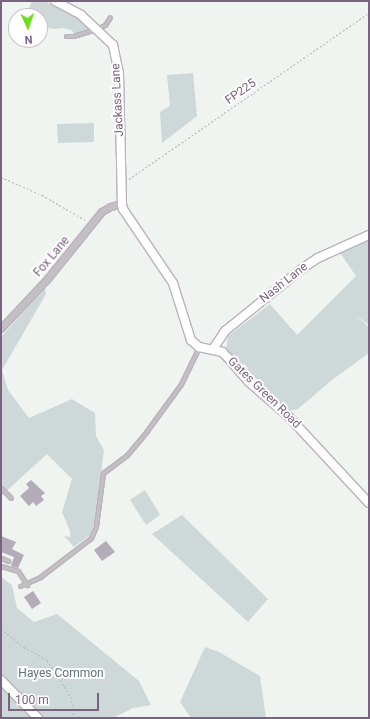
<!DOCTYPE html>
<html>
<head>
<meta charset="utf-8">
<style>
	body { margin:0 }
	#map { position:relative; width:370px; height:719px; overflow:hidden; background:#eff4f1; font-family:Roboto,sans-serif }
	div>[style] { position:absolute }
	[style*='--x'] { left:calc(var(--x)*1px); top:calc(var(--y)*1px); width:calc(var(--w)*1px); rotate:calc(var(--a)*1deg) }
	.green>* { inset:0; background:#ced8d8 }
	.building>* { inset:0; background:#b4acb8 }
	.path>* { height:1px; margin-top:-0.5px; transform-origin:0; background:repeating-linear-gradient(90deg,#bab6bb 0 2px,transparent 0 4px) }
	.roads { filter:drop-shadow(1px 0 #bab3bc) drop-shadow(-1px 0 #bab3bc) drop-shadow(0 1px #bab3bc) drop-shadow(0 -1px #bab3bc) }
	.lane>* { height:3px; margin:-1.5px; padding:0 1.5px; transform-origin:1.5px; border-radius:1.5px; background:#c4bec5 }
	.street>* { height:6px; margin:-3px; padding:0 3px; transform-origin:3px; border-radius:3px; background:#c4bec5 }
	.secondary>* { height:8px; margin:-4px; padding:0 4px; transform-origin:4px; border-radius:4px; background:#fff }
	span { translate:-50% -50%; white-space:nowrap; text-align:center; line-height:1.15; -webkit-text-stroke:4px #fff; paint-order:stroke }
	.street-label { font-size:12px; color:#7a6380 }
	.park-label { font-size:12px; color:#627477 }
	.frame { position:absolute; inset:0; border:2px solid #7a6380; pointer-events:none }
	.north { position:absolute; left:8px; top:8px; width:40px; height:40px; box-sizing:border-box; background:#fff; border:1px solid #cac1cc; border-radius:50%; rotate:177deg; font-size:11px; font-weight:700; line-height:16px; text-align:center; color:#7a6380 }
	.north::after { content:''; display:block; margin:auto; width:14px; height:18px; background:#6fdf24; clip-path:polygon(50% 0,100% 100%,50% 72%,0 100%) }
	.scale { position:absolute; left:8px; top:693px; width:91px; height:18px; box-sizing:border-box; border:2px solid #7a6380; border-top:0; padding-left:5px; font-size:12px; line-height:14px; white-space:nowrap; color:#7a6380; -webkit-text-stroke:3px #fff; paint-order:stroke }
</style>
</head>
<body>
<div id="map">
	<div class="green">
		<div style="clip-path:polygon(32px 1px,44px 1px,76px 15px,90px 30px,75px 34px,71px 30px,63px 28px,54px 29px,40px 26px,40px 16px,26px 16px)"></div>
		<div style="clip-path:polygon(193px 73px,197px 116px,162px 143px,160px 112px,170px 106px,167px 75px)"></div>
		<div style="clip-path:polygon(94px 123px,94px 142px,58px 143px,57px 124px)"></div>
		<div style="clip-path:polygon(369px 240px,369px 325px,355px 315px,369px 327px,369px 353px,332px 380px,298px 409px,289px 411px,226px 350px,228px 336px,270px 304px,297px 335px,356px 276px,340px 253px)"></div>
		<div style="clip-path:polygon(45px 288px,46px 294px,2px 370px,8px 390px,29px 418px,72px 399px,95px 413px,96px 436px,104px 450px,95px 521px,90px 535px,74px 547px,64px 536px,70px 537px,70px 531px,62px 512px,72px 479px,47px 454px,1px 496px,1px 337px)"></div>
		<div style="clip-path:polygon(145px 490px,160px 515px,146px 525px,130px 500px)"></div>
		<div style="clip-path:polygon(182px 515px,268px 599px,248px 622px,152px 534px)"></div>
		<div style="clip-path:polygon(1px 577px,12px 585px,17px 608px,34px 622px,57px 614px,139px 681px,151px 705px,133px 708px,113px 718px,43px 718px,1px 674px)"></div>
		<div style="clip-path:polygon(205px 647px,219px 652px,260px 676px,266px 718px,191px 718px,180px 702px)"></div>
		<div style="clip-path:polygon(1px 686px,12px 698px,32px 718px,1px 718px)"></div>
	</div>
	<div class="building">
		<div style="clip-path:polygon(31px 480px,45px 493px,41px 496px,44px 500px,36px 506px,33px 502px,29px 506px,20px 496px,29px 488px,26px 484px)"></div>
		<div style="clip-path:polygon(1px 536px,16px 542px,12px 549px,24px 555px,18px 568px,11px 566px,14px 557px,1px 552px)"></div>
		<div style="clip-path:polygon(106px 541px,115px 552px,102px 561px,94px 550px)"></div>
		<div style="clip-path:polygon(33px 591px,41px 603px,32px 609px,24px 597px)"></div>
	</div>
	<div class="path">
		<div style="--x:1;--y:177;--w:45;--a:23.7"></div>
		<div style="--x:42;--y:195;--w:52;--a:30"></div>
		<div style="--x:129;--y:179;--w:292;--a:-34.7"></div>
		<div style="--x:1;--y:629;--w:29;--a:38"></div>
		<div style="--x:24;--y:647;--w:26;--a:29"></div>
		<div style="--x:47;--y:660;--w:44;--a:57"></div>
		<div style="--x:71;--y:697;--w:21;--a:82"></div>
	</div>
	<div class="roads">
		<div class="lane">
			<div style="--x:66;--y:36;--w:7;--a:0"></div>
			<div style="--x:73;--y:36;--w:24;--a:-17"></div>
			<div style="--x:96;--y:29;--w:10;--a:-24"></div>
			<div style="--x:105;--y:25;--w:9;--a:-58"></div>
			<div style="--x:1;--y:488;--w:14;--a:45"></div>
			<div style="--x:1;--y:558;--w:8;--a:23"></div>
			<div style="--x:1;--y:566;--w:18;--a:16"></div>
			<div style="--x:18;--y:571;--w:17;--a:57"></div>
			<div style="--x:20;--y:586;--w:22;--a:-24"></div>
			<div style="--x:40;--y:577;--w:64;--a:-37.4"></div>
			<div style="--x:91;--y:538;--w:13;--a:-67"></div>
			<div style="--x:96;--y:526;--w:53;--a:-82.5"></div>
			<div style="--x:103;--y:473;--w:30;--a:-37"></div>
			<div style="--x:127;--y:455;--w:30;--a:-50"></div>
			<div style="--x:146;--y:432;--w:59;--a:-53.9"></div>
			<div style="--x:181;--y:384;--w:39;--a:-64"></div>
		</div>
		<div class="street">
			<div style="--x:1;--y:329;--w:69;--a:-46.8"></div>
			<div style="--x:48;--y:279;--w:86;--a:-51.1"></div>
			<div style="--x:102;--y:212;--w:10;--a:-29"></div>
			<div style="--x:111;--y:207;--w:11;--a:-15"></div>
		</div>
		<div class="secondary">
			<div style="--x:55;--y:1;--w:30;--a:28"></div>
			<div style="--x:81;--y:15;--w:44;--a:43.2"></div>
			<div style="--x:113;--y:45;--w:29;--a:78"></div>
			<div style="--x:119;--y:73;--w:131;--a:88.7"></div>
			<div style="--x:122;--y:204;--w:5;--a:79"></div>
			<div style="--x:123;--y:209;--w:89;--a:56"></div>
			<div style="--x:173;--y:283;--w:60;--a:72.5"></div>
			<div style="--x:191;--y:340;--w:11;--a:41"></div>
			<div style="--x:199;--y:347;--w:24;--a:12"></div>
			<div style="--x:222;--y:352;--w:8;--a:45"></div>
			<div style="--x:228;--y:358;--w:32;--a:49"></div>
			<div style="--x:249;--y:382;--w:53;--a:41.2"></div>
			<div style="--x:289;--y:417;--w:117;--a:47.1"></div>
			<div style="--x:213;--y:349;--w:22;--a:-56"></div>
			<div style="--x:225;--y:331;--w:100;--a:-38.9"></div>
			<div style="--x:303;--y:268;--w:18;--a:-34"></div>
			<div style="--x:318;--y:258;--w:56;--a:-24.3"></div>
			<div style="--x:1;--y:680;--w:53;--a:45.8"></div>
		</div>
	</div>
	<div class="street-label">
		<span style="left:241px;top:92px;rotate:-35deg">FP225</span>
		<span style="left:118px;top:100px;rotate:-93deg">Jackass Lane</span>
		<span style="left:52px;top:257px;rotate:-50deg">Fox Lane</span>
		<span style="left:284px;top:283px;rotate:-38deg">Nash Lane</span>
		<span style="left:264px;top:393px;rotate:44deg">Gates Green Road</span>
	</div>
	<div class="park-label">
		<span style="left:61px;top:674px">Hayes Common</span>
	</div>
	<div class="frame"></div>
	<div class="north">N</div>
	<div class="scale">100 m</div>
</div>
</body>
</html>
